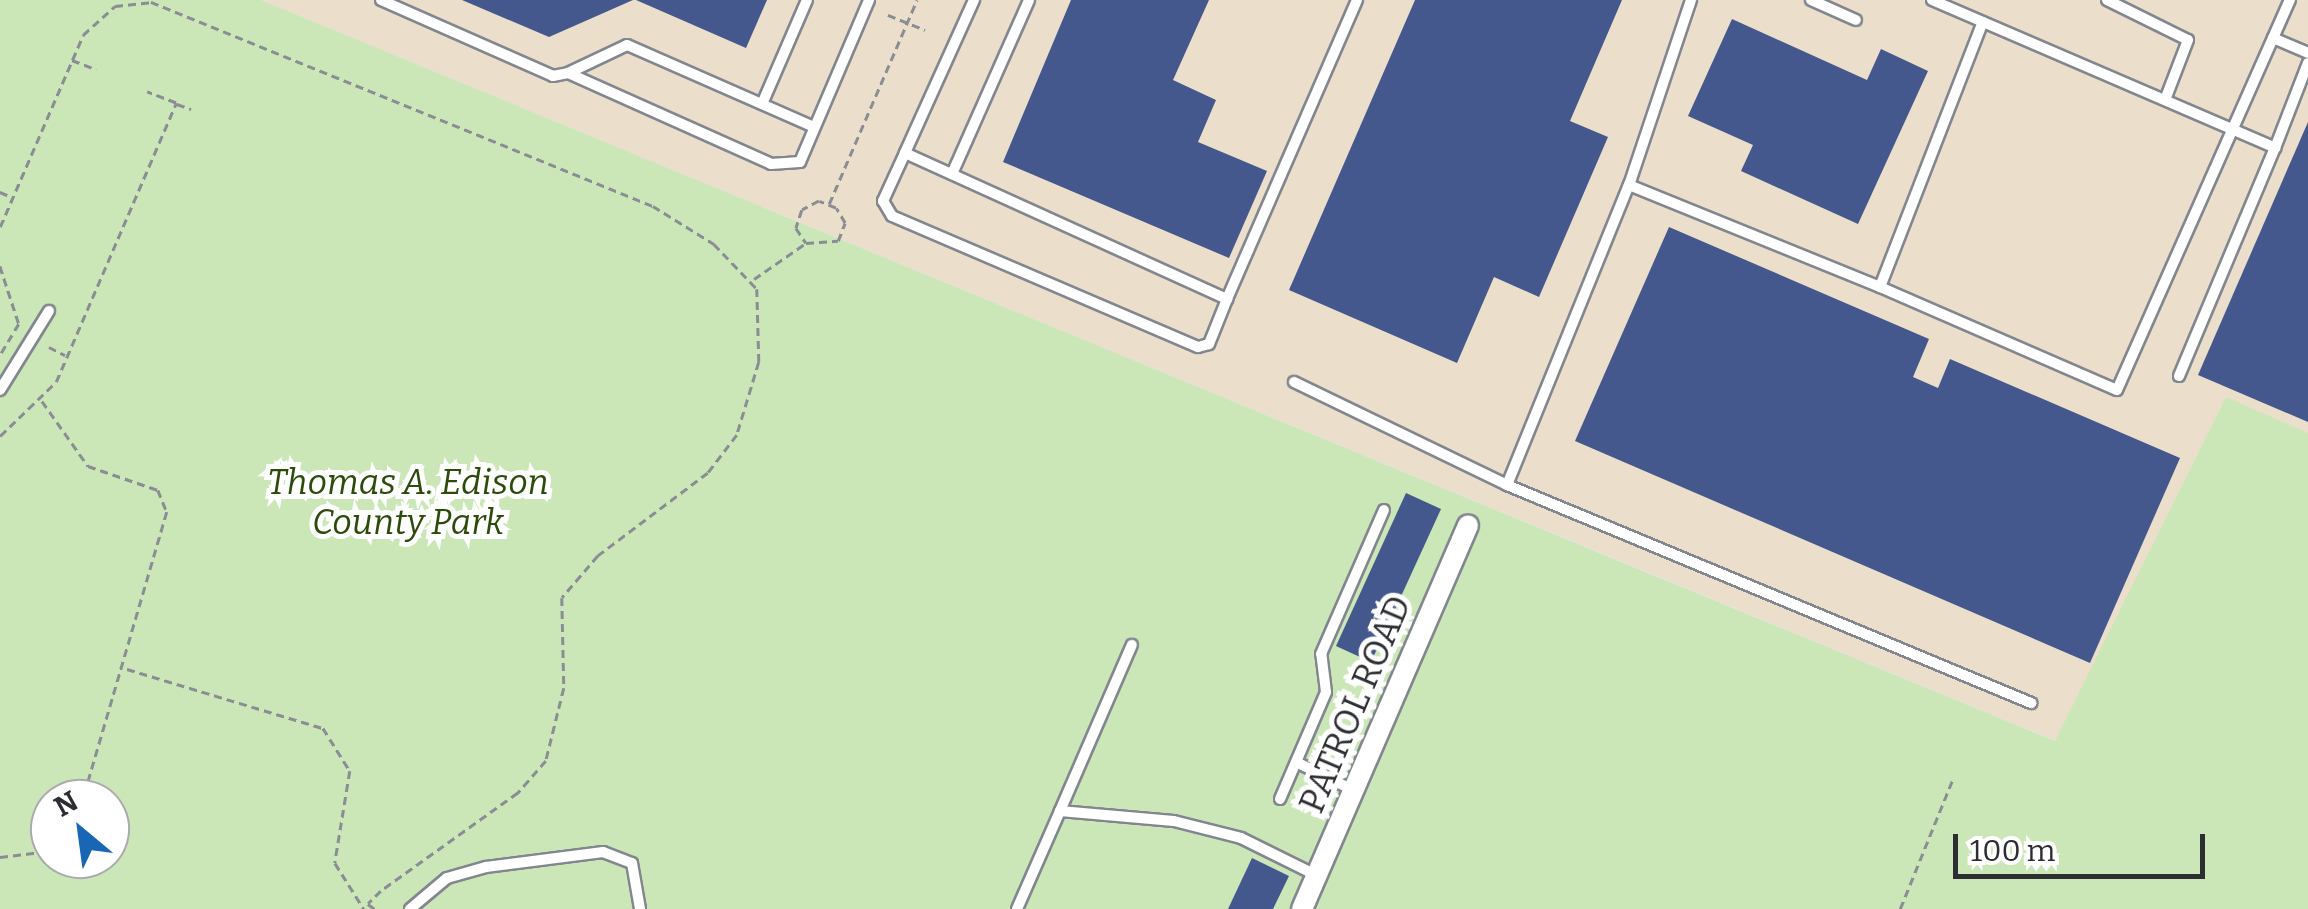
<!DOCTYPE html>
<html>
<head>
<meta charset="utf-8">
<style>
	body { margin:0 }
	#map { position:relative; width:2308px; height:909px; overflow:hidden; background:#e6eaf3; font-family:Bitter,serif }
	div>[style] { position:absolute }
	[style*='--x'] { left:calc(var(--x)*1px); top:calc(var(--y)*1px); width:calc(var(--w)*1px); rotate:calc(var(--a)*1deg) }
	.industrial>* { inset:0; background:#ebdeca }
	.green>* { inset:0; background:#cbe7b8 }
	.building>* { inset:0; background:#44588d }
	.path>* { height:2.5px; margin-top:-1.25px; transform-origin:0; background:repeating-linear-gradient(90deg,#8a8d93 0 8px,transparent 0 13px) }
	.roads { filter:drop-shadow(2px 0 #82868e) drop-shadow(-2px 0 #82868e) drop-shadow(0 2px #82868e) drop-shadow(0 -2px #82868e) }
	.service>* { height:10px; margin:-5px; padding:0 5px; transform-origin:5px; border-radius:5px; background:#fff }
	.minor>* { height:20px; margin:-10px; padding:0 10px; transform-origin:10px; border-radius:10px; background:#fff }
	span { translate:-50% -50%; white-space:nowrap; text-align:center; line-height:1.15; -webkit-text-stroke:10px #fff; paint-order:stroke }
	.park-label { font-size:35px; color:#2d4c0c; font-style:italic }
	.street-label { font-size:35px; color:#2c2e31 }
	.north { position:absolute; left:30px; top:779px; width:100px; height:100px; box-sizing:border-box; background:#fff; border:2px solid #ababad; border-radius:50%; rotate:331deg; font-size:28px; font-weight:700; line-height:40px; text-align:center; color:#2c2e31 }
	.north::after { content:''; display:block; margin:auto; width:35px; height:45px; background:#1966b5; clip-path:polygon(50% 0,100% 100%,50% 72%,0 100%) }
	.scale { position:absolute; left:1953px; top:834px; width:252px; height:45px; box-sizing:border-box; border:5px solid #2c2e31; border-top:0; padding-left:12px; font-size:30px; line-height:35px; white-space:nowrap; color:#2c2e31; -webkit-text-stroke:8px #fff; paint-order:stroke }
</style>
</head>
<body>
<div id="map">
	<div class="industrial">
		<div style="clip-path:polygon(261px 0,2308px 0,2308px 845px)"></div>
	</div>
	<div class="green">
		<div style="clip-path:polygon(evenodd,0 0,261px 0,2055px 741px,2226px 397px,2308px 433px,2308px 909px,0 909px,0 0,50px 799px,110px 799px,110px 859px,50px 859px,50px 799px)"></div>
	</div>
	<div class="building">
		<div style="clip-path:polygon(462px 0,633px 0,549px 37px)"></div>
		<div style="clip-path:polygon(636px 0,767px 0,746px 48px)"></div>
		<div style="clip-path:polygon(1071px 0,1209px 0,1173px 80px,1216px 100px,1198px 142px,1267px 171px,1229px 258px,1003px 162px)"></div>
		<div style="clip-path:polygon(1415px 0,1622px 0,1570px 121px,1608px 137px,1539px 297px,1494px 277px,1457px 363px,1289px 290px)"></div>
		<div style="clip-path:polygon(1732px 19px,1867px 80px,1881px 49px,1928px 71px,1858px 224px,1741px 171px,1753px 145px,1688px 116px)"></div>
		<div style="clip-path:polygon(2308px 122px,2308px 422px,2198px 375px)"></div>
		<div style="clip-path:polygon(1669px 227px,1929px 339px,1913px 377px,1938px 388px,1950px 359px,2180px 458px,2090px 663px,1575px 441px)"></div>
		<div style="clip-path:polygon(1406px 493px,1441px 509px,1371px 662px,1336px 646px)"></div>
		<div style="clip-path:polygon(1252px 858px,1289px 876px,1273px 909px,1228px 909px)"></div>
	</div>
	<div class="path">
		<div style="--x:888;--y:15;--w:40;--a:22"></div>
		<div style="--x:72;--y:60;--w:26;--a:21"></div>
		<div style="--x:177;--y:104;--w:15;--a:20"></div>
		<div style="--x:0;--y:192;--w:13;--a:23"></div>
		<div style="--x:829;--y:204;--w:222;--a:-66.7"></div>
		<div style="--x:0;--y:227;--w:209;--a:-66.6"></div>
		<div style="--x:83;--y:35;--w:43;--a:-42.2"></div>
		<div style="--x:115;--y:6;--w:36;--a:-6"></div>
		<div style="--x:151;--y:2;--w:542;--a:22.12"></div>
		<div style="--x:653;--y:206;--w:72;--a:31.9"></div>
		<div style="--x:714;--y:244;--w:62;--a:46.3"></div>
		<div style="--x:757;--y:289;--w:73;--a:88.4"></div>
		<div style="--x:759;--y:362;--w:76;--a:106.8"></div>
		<div style="--x:737;--y:435;--w:48;--a:127.3"></div>
		<div style="--x:708;--y:473;--w:138;--a:143"></div>
		<div style="--x:598;--y:556;--w:55;--a:130.6"></div>
		<div style="--x:562;--y:598;--w:90;--a:88.7"></div>
		<div style="--x:564;--y:688;--w:75;--a:103.9"></div>
		<div style="--x:546;--y:761;--w:43;--a:131.2"></div>
		<div style="--x:518;--y:793;--w:168;--a:144.4"></div>
		<div style="--x:381;--y:891;--w:18;--a:135"></div>
		<div style="--x:368;--y:904;--w:9;--a:36"></div>
		<div style="--x:0;--y:266;--w:61;--a:71.9"></div>
		<div style="--x:19;--y:324;--w:37;--a:121"></div>
		<div style="--x:754;--y:279;--w:63;--a:-34.7"></div>
		<div style="--x:806;--y:243;--w:32;--a:-4"></div>
		<div style="--x:838;--y:241;--w:19;--a:-69"></div>
		<div style="--x:845;--y:223;--w:17;--a:-121"></div>
		<div style="--x:836;--y:208;--w:18;--a:-158"></div>
		<div style="--x:819;--y:201;--w:19;--a:152"></div>
		<div style="--x:802;--y:210;--w:19;--a:108"></div>
		<div style="--x:796;--y:228;--w:18;--a:56"></div>
		<div style="--x:49;--y:347;--w:18;--a:27"></div>
		<div style="--x:42;--y:401;--w:80;--a:54.7"></div>
		<div style="--x:88;--y:466;--w:74;--a:18.9"></div>
		<div style="--x:158;--y:490;--w:24;--a:68"></div>
		<div style="--x:167;--y:512;--w:299;--a:106.3"></div>
		<div style="--x:0;--y:436;--w:78;--a:-44"></div>
		<div style="--x:56;--y:382;--w:304;--a:-66.7"></div>
		<div style="--x:176;--y:103;--w:31;--a:-159"></div>
		<div style="--x:127;--y:669;--w:205;--a:16.8"></div>
		<div style="--x:323;--y:728;--w:51;--a:57.9"></div>
		<div style="--x:350;--y:771;--w:93;--a:99.3"></div>
		<div style="--x:335;--y:863;--w:54;--a:57.8"></div>
		<div style="--x:0;--y:857;--w:50;--a:-6.8"></div>
		<div style="--x:1900;--y:909;--w:138;--a:-67.9"></div>
	</div>
	<div class="roads">
		<div class="service">
			<div style="--x:381;--y:0;--w:188;--a:23.8"></div>
			<div style="--x:553;--y:76;--w:15;--a:-11"></div>
			<div style="--x:974;--y:0;--w:168;--a:114.3"></div>
			<div style="--x:905;--y:153;--w:354;--a:24.4"></div>
			<div style="--x:1227;--y:299;--w:326;--a:-66.5"></div>
			<div style="--x:1691;--y:0;--w:195;--a:108.5"></div>
			<div style="--x:1629;--y:185;--w:271;--a:22.1"></div>
			<div style="--x:1880;--y:287;--w:284;--a:-68.8"></div>
			<div style="--x:1811;--y:0;--w:49;--a:24"></div>
			<div style="--x:1932;--y:0;--w:374;--a:23.3"></div>
			<div style="--x:2275;--y:148;--w:91;--a:-68.8"></div>
			<div style="--x:2107;--y:0;--w:90;--a:26.3"></div>
			<div style="--x:2188;--y:40;--w:64;--a:111"></div>
			<div style="--x:2273;--y:38;--w:38;--a:23"></div>
			<div style="--x:762;--y:104;--w:113;--a:-66.6"></div>
			<div style="--x:814;--y:127;--w:204;--a:-156.3"></div>
			<div style="--x:627;--y:45;--w:65;--a:154.6"></div>
			<div style="--x:568;--y:73;--w:222;--a:24.1"></div>
			<div style="--x:771;--y:164;--w:29;--a:-4"></div>
			<div style="--x:800;--y:162;--w:176;--a:-66.9"></div>
			<div style="--x:905;--y:153;--w:53;--a:114.6"></div>
			<div style="--x:883;--y:201;--w:17;--a:59"></div>
			<div style="--x:892;--y:216;--w:333;--a:23.2"></div>
			<div style="--x:1198;--y:347;--w:11;--a:-15"></div>
			<div style="--x:1209;--y:344;--w:48;--a:-68.2"></div>
			<div style="--x:952;--y:174;--w:190;--a:-66.1"></div>
			<div style="--x:1880;--y:287;--w:258;--a:23.5"></div>
			<div style="--x:2117;--y:390;--w:427;--a:-66.1"></div>
			<div style="--x:2179;--y:376;--w:247;--a:-67.2"></div>
			<div style="--x:1294;--y:382;--w:237;--a:25.8"></div>
			<div style="--x:1507;--y:485;--w:324;--a:-67.9"></div>
			<div style="--x:0;--y:390;--w:93;--a:-58.2"></div>
			<div style="--x:1507;--y:485;--w:568;--a:22.59"></div>
			<div style="--x:1296;--y:762;--w:64;--a:26.2"></div>
			<div style="--x:1280;--y:799;--w:116;--a:-66.7"></div>
			<div style="--x:1326;--y:692;--w:38;--a:-97"></div>
			<div style="--x:1321;--y:654;--w:157;--a:-66.4"></div>
			<div style="--x:1060;--y:811;--w:181;--a:-66.6"></div>
			<div style="--x:410;--y:909;--w:48;--a:-40"></div>
			<div style="--x:447;--y:878;--w:41;--a:-15.8"></div>
			<div style="--x:486;--y:867;--w:118;--a:-7.3"></div>
			<div style="--x:603;--y:852;--w:31;--a:21"></div>
			<div style="--x:632;--y:863;--w:47;--a:80.1"></div>
			<div style="--x:1017;--y:909;--w:107;--a:-66.3"></div>
			<div style="--x:1060;--y:811;--w:114;--a:5"></div>
			<div style="--x:1174;--y:821;--w:69;--a:14.2"></div>
			<div style="--x:1241;--y:838;--w:84;--a:26.3"></div>
		</div>
		<div class="minor">
			<div style="--x:1302;--y:909;--w:418;--a:-66.6"></div>
		</div>
	</div>
	<div class="park-label">
		<span style="left:408px;top:502px">Thomas A. Edison<br>County Park</span>
	</div>
	<div class="street-label">
		<span style="left:1355px;top:704px;rotate:-67deg">PATROL ROAD</span>
	</div>
	<div class="north">N</div>
	<div class="scale">100 m</div>
</div>
</body>
</html>
